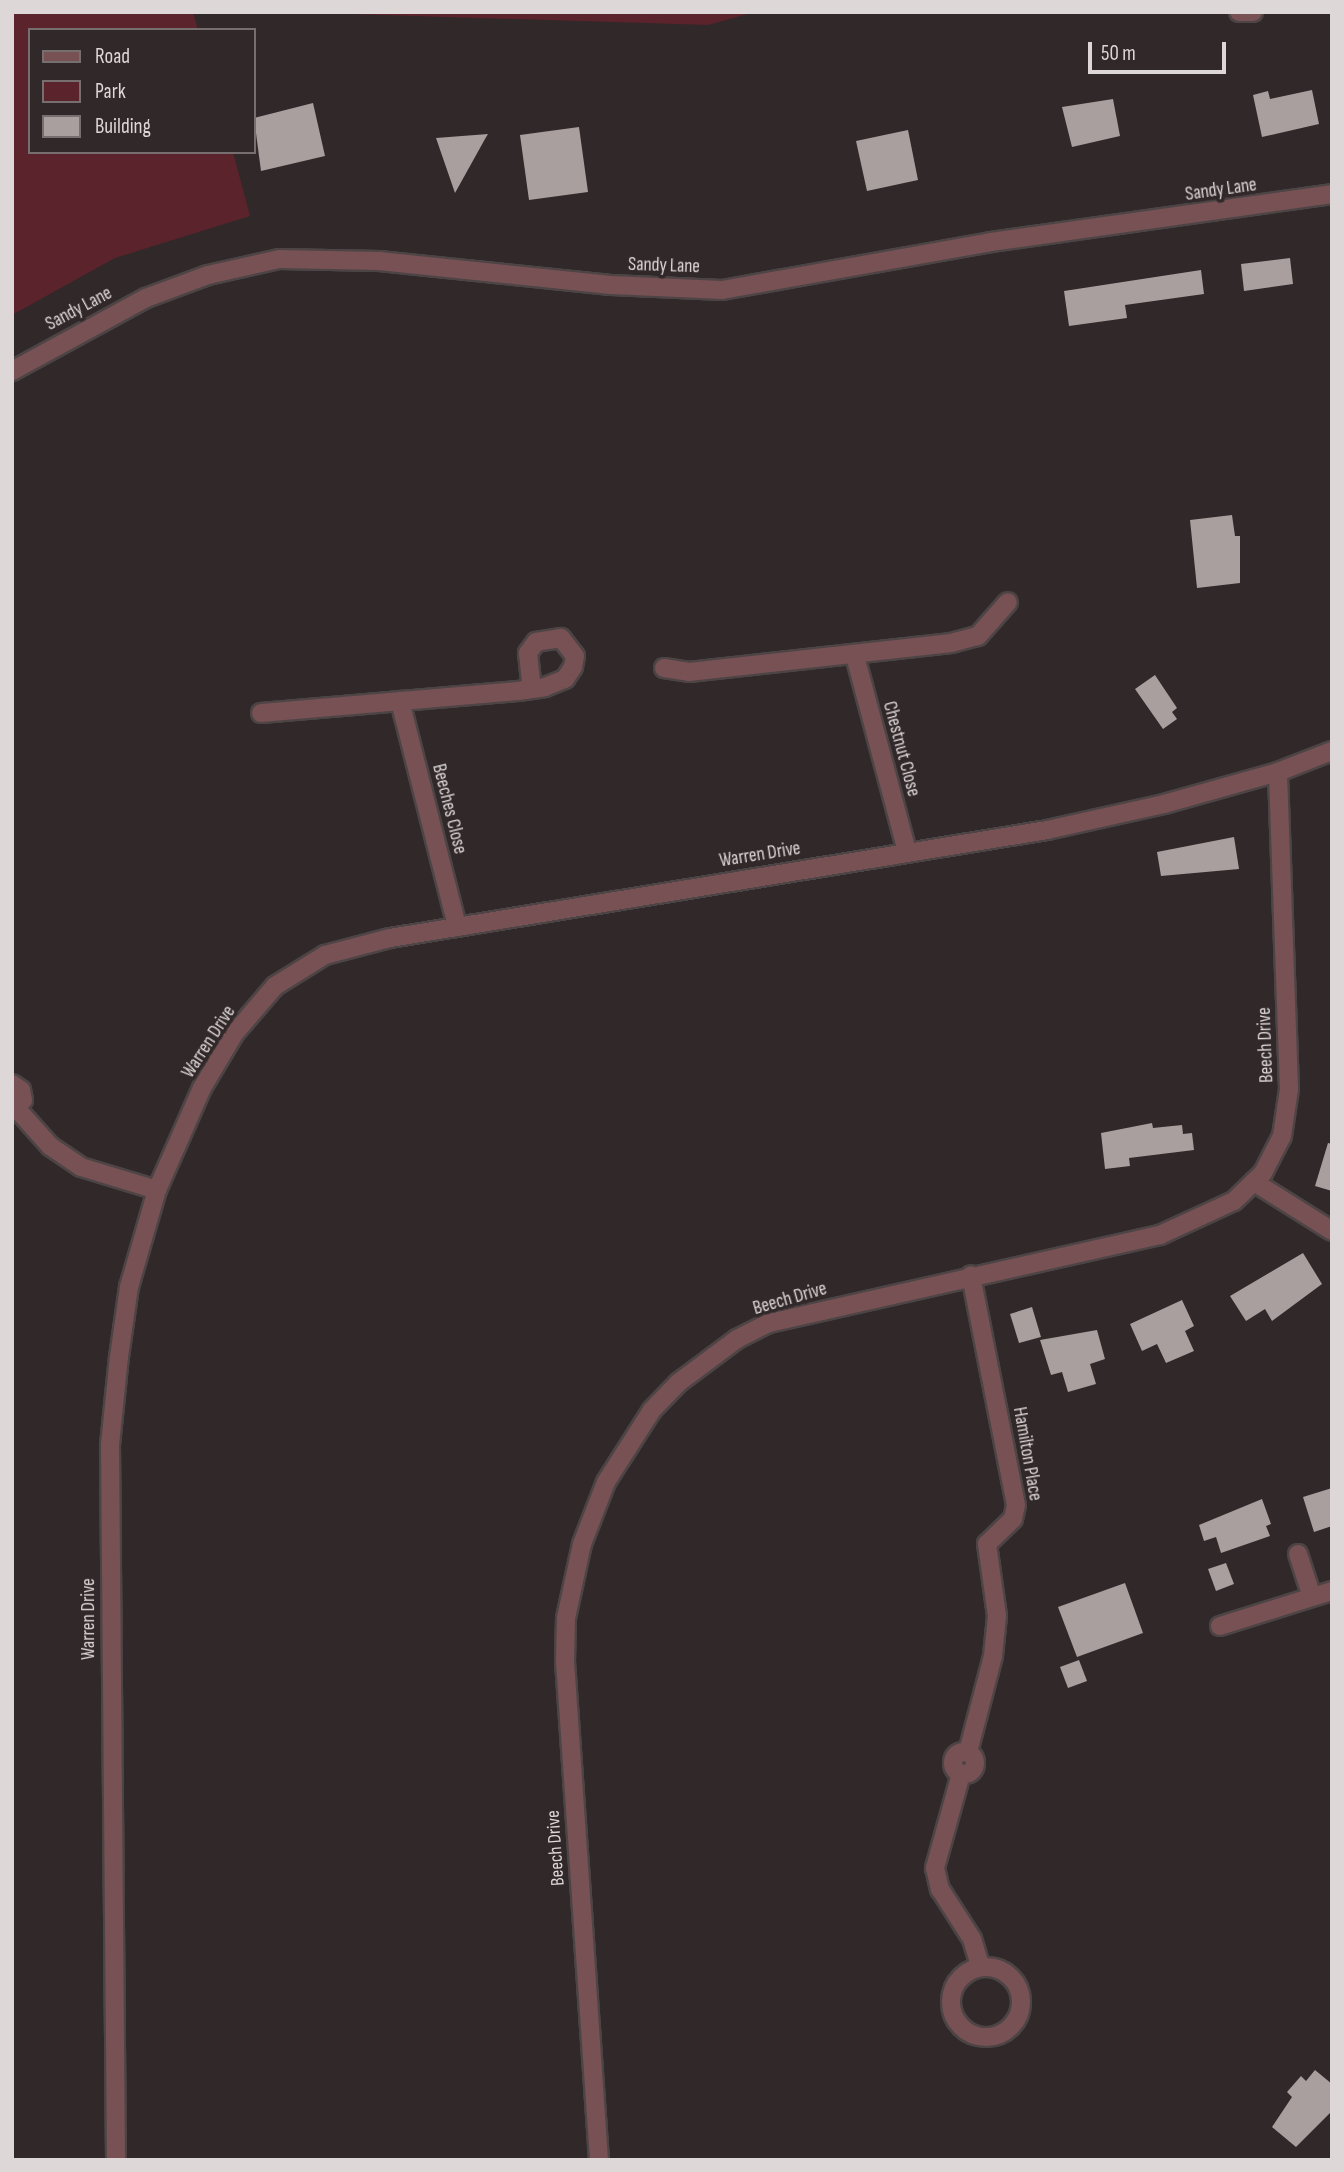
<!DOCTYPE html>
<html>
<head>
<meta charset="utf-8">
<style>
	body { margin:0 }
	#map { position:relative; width:1344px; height:2172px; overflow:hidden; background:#312829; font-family:"Sofia Sans Condensed",sans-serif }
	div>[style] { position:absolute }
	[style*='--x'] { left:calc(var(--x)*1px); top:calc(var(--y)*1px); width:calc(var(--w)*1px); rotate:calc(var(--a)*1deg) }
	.green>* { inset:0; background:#5b232b }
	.building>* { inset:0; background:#aa9f9f }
	.roads { filter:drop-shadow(2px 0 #4d4445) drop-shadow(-2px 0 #4d4445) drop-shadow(0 2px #4d4445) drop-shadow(0 -2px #4d4445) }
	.minor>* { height:18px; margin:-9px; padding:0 9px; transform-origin:9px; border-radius:9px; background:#775154 }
	.minor>.ring { margin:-9px; padding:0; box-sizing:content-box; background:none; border:18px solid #775154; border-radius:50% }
	span { translate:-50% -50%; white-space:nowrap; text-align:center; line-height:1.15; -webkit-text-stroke:7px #312829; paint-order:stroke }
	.street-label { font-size:19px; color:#ddd7d8 }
	.frame { position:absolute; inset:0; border:14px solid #ddd7d8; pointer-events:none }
	.legend { position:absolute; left:28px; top:28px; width:228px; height:126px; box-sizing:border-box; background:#312829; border:2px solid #766e6f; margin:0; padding:9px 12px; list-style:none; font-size:21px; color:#ddd7d8 }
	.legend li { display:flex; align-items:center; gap:14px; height:35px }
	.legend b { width:35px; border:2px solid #766e6f }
	.scale { position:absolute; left:1088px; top:42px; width:138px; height:32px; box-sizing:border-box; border:4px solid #ddd7d8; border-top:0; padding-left:9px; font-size:21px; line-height:24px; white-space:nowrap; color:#ddd7d8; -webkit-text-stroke:5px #312829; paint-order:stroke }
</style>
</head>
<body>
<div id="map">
	<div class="green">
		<div style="clip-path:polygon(12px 12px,193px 12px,198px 30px,30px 30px,30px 152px,233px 152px,250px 216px,115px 258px,12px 315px)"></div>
		<div style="clip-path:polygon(284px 12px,755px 12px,708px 25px)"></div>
	</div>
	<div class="building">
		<div style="clip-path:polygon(1312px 90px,1319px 124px,1262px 137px,1253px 95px,1268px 91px,1270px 99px)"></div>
		<div style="clip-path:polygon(1113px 99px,1120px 136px,1072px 147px,1062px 107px)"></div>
		<div style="clip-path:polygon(313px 103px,325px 156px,261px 171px,254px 118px)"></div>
		<div style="clip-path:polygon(579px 127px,588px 192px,529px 200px,520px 135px)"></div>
		<div style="clip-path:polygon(908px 130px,918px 180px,867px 191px,856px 141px)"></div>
		<div style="clip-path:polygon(488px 134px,485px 139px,455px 193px,436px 138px)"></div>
		<div style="clip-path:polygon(1290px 258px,1293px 284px,1244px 291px,1241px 264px)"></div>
		<div style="clip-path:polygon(1201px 270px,1204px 294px,1125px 305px,1127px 318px,1069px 326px,1064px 291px)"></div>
		<div style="clip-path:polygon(1232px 515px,1235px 536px,1240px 536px,1240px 583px,1197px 588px,1190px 520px)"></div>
		<div style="clip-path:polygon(1155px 675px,1177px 708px,1172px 712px,1177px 719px,1163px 729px,1135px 689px)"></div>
		<div style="clip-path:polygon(1234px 837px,1239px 869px,1161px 876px,1157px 852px)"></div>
		<div style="clip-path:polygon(1152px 1123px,1153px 1128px,1182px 1125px,1183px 1134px,1192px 1133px,1194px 1150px,1129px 1158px,1130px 1166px,1105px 1169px,1101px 1133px)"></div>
		<div style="clip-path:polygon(1328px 1143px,1332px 1144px,1332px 1191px,1315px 1186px)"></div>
		<div style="clip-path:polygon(1303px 1253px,1322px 1284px,1272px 1321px,1265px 1309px,1246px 1321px,1230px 1296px)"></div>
		<div style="clip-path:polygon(1182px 1300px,1194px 1326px,1185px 1331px,1194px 1351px,1166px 1363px,1157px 1344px,1142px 1351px,1130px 1324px)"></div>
		<div style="clip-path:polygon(1032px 1307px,1041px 1337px,1019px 1343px,1010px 1314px)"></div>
		<div style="clip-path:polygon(1097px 1330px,1105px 1359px,1090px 1364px,1096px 1384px,1068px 1392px,1062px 1372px,1051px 1375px,1040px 1340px)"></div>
		<div style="clip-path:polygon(1332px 1488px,1332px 1526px,1314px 1532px,1303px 1497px)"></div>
		<div style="clip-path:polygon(1262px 1499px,1271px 1524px,1266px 1526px,1270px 1536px,1221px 1553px,1216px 1537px,1204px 1541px,1199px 1525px)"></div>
		<div style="clip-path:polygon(1226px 1563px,1234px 1584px,1216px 1591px,1208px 1569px)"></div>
		<div style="clip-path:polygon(1125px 1583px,1143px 1633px,1077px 1657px,1058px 1607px)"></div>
		<div style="clip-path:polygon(1079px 1660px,1087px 1681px,1068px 1688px,1060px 1667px)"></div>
		<div style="clip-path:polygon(1315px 2070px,1332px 2084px,1332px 2111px,1296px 2147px,1272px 2127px,1292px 2097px,1287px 2092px,1301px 2076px,1306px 2081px)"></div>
	</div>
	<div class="roads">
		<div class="minor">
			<div style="--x:1239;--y:12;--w:14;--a:0"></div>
			<div style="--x:12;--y:371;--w:153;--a:-28.6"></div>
			<div style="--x:146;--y:298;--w:66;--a:-20.4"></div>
			<div style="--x:208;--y:275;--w:73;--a:-12.7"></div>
			<div style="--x:279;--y:259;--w:100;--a:1.1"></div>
			<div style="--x:379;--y:261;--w:233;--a:5.9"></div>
			<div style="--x:611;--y:285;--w:111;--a:2.6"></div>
			<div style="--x:722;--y:290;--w:273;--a:-10.1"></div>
			<div style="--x:991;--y:242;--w:344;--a:-8"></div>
			<div style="--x:855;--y:656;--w:203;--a:75.1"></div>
			<div style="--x:664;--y:668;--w:25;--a:9"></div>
			<div style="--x:689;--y:672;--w:264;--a:-6.3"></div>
			<div style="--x:951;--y:643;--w:28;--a:-15"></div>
			<div style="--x:978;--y:636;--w:45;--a:-48.6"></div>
			<div style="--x:400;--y:701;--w:233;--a:75.8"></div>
			<div style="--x:261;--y:713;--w:258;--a:-4.9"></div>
			<div style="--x:518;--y:691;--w:27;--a:-8"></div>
			<div style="--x:545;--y:687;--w:22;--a:-22"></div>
			<div style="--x:565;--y:679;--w:14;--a:-56"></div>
			<div style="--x:573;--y:667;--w:11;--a:-80"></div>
			<div style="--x:575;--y:656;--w:23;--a:-128"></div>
			<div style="--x:561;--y:638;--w:25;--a:171"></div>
			<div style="--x:536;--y:642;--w:14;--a:126"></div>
			<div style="--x:528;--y:653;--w:36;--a:84"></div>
			<div style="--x:12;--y:1084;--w:11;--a:34"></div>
			<div style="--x:21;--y:1090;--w:10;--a:79"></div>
			<div style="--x:23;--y:1100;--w:15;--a:138"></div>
			<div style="--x:17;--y:1109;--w:50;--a:48.3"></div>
			<div style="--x:50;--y:1146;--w:37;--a:34"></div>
			<div style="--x:81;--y:1167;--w:79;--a:16.8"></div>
			<div style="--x:1254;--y:1182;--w:92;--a:32.1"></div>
			<div style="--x:1298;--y:1554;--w:45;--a:72"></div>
			<div style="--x:1220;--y:1626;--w:117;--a:-17.4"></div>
			<div style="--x:968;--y:1752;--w:99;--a:-75.4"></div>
			<div style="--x:993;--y:1656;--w:40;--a:-84.3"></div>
			<div style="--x:997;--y:1616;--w:73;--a:-97.9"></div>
			<div style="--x:987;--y:1544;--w:36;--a:-44"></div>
			<div style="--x:1013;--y:1519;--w:14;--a:-78"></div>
			<div style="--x:1016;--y:1505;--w:234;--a:-101.1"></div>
			<div class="ring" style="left:953px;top:1752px;width:4px;height:4px"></div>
			<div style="--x:961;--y:1774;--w:98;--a:105.5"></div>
			<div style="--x:935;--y:1868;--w:22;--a:77"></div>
			<div style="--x:940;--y:1889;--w:59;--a:57.4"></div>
			<div style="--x:972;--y:1939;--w:28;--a:73"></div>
			<div class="ring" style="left:951px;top:1967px;width:52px;height:52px"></div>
			<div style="--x:116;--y:2160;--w:715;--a:-90.48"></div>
			<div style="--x:110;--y:1445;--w:88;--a:-84.2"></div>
			<div style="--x:119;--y:1357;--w:71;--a:-81.9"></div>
			<div style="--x:129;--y:1287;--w:101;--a:-73.9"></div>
			<div style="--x:157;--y:1190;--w:111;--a:-66.2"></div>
			<div style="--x:202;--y:1088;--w:63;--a:-59.3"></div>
			<div style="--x:234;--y:1034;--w:63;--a:-49.5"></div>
			<div style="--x:275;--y:986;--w:59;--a:-31.8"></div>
			<div style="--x:325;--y:955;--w:67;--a:-14.7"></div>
			<div style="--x:390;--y:938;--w:666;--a:-9.33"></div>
			<div style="--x:1047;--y:830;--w:120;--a:-12.5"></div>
			<div style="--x:1164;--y:804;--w:118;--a:-15.7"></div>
			<div style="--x:1278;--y:772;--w:58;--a:-21.3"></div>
			<div style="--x:599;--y:2160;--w:499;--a:-93.9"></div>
			<div style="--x:565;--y:1662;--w:44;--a:-88.7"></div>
			<div style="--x:566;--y:1618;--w:76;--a:-77.8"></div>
			<div style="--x:582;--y:1544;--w:66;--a:-68.8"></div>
			<div style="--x:606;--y:1482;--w:85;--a:-57.4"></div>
			<div style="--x:652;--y:1410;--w:37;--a:-46"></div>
			<div style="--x:678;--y:1383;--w:74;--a:-36.7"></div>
			<div style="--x:737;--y:1339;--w:36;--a:-27"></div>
			<div style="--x:769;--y:1323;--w:401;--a:-12.7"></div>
			<div style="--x:1160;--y:1235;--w:81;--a:-24.7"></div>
			<div style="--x:1234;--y:1201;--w:40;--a:-44"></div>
			<div style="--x:1263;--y:1173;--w:42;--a:-62.8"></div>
			<div style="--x:1282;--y:1136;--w:48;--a:-81.5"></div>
			<div style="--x:1289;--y:1089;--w:317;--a:-92"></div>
		</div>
	</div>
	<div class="street-label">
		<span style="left:1221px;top:190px;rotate:-8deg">Sandy Lane</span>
		<span style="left:664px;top:266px;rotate:2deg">Sandy Lane</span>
		<span style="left:79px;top:309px;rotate:-28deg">Sandy Lane</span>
		<span style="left:901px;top:749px;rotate:75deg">Chestnut Close</span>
		<span style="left:449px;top:809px;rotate:76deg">Beeches Close</span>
		<span style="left:760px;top:855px;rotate:-9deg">Warren Drive</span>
		<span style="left:209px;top:1042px;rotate:-57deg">Warren Drive</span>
		<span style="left:1266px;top:1045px;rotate:-92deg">Beech Drive</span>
		<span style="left:790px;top:1299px;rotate:-16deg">Beech Drive</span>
		<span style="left:1027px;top:1454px;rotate:80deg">Hamilton Place</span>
		<span style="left:89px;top:1619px;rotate:-90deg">Warren Drive</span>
		<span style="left:556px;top:1848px;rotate:-94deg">Beech Drive</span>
	</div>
	<div class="frame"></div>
	<ul class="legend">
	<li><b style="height:9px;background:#775154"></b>Road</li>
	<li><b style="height:19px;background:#5b232b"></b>Park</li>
	<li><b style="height:19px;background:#aa9f9f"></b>Building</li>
	</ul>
	<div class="scale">50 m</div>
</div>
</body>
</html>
